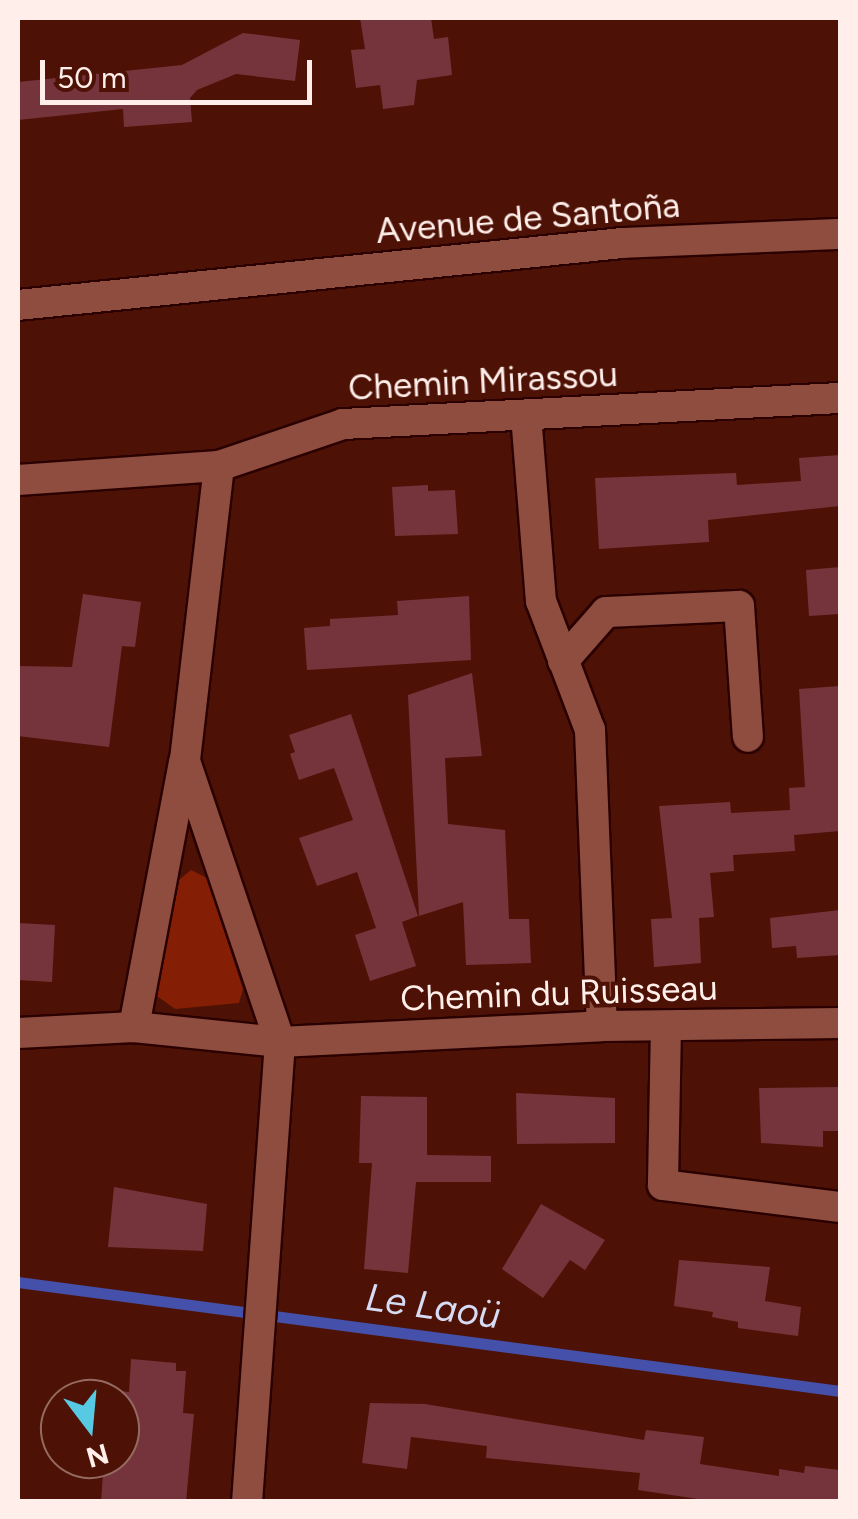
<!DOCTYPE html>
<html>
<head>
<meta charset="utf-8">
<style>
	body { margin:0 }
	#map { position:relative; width:858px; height:1519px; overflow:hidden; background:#4d1205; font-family:Figtree,sans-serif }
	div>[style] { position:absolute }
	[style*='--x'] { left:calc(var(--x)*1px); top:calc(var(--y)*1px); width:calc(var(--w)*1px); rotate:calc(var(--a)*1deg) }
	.green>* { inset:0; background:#841f06 }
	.stream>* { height:11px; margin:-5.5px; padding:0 5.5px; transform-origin:5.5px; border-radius:5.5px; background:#4450a9 }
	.building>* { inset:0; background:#75343c }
	.roads { filter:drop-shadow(2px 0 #2a0100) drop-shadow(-2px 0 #2a0100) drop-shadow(0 2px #2a0100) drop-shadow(0 -2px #2a0100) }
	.street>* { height:30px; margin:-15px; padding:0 15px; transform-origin:15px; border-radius:15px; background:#8e4d3e }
	.secondary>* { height:30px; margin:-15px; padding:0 15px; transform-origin:15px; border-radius:15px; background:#8e4d3e }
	span { translate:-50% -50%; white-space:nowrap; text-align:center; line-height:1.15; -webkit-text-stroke:8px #4d1205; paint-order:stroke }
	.street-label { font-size:35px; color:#ffeeea }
	.water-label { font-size:38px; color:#d6dcf5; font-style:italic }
	.frame { position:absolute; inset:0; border:20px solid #ffeeea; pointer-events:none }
	.north { position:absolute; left:40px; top:1379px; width:100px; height:100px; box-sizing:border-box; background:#4d1205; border:2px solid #946a61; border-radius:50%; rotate:164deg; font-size:28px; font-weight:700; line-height:40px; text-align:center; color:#ffeeea }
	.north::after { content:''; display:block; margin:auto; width:35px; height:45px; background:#57c9e2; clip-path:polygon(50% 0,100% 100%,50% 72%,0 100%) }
	.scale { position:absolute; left:40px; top:60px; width:272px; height:45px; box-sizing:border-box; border:5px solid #ffeeea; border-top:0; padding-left:12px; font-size:30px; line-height:35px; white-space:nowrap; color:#ffeeea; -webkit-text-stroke:8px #4d1205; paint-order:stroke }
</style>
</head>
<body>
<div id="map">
	<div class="green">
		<div style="clip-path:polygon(191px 870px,207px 878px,243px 989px,239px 1003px,175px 1009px,157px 996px,179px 880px)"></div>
	</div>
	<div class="stream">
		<div style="--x:18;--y:1282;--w:829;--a:7.55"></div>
	</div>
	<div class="building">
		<div style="clip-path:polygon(360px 18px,431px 18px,434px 39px,448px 37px,452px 75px,417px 80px,414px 105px,383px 109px,380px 85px,356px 88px,351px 50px,365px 49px)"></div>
		<div style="clip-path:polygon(243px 33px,300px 40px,295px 81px,236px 74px,197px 90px,190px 98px,192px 122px,124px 127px,123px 109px,18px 120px,18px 82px,182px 65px)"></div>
		<div style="clip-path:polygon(840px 455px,840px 506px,708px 520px,709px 542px,599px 549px,595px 478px,736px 473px,737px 485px,801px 481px,799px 458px)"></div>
		<div style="clip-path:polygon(428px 485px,428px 491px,455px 490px,458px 534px,395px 536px,392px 487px)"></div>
		<div style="clip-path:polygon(840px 567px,840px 614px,809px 616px,806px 570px)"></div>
		<div style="clip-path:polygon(83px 594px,141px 602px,135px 647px,122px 646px,109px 747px,18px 736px,18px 666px,72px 667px)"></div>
		<div style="clip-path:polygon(469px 596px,471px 660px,307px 670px,304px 628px,330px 626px,330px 619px,398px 615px,397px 601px)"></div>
		<div style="clip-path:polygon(472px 673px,482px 756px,445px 758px,448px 824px,505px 830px,509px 919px,529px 919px,531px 963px,466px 965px,463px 902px,419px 916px,408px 695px)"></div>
		<div style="clip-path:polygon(840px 686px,840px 831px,794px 835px,795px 851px,733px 855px,734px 871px,710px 873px,714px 917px,699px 918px,701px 963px,654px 967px,651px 919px,672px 918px,659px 806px,730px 802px,731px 813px,790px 810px,789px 788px,805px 787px,799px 689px)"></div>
		<div style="clip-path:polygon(351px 714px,418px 916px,402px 922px,416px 966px,370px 981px,355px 935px,376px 928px,357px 872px,317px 886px,299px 838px,353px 820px,334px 768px,299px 780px,290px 754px,295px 752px,289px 735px)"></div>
		<div style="clip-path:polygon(840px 910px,840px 955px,797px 958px,796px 946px,772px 948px,770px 918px)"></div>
		<div style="clip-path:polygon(18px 923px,55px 925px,52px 982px,18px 980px)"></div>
		<div style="clip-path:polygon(840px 1087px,840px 1131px,823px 1131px,823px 1147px,761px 1143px,759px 1088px)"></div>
		<div style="clip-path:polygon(516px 1093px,615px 1098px,615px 1143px,517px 1144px)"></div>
		<div style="clip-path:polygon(361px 1096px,427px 1097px,427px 1155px,491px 1156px,491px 1182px,416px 1182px,408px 1273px,364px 1269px,372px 1163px,359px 1163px)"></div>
		<div style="clip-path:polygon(114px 1187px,207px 1204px,203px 1251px,108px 1247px)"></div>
		<div style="clip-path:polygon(541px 1204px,605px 1240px,585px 1270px,570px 1260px,543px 1298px,502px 1269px)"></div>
		<div style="clip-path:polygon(679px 1260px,770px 1267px,765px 1301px,801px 1307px,798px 1336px,738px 1328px,738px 1322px,712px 1317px,713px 1312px,674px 1306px)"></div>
		<div style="clip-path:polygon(131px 1359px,176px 1363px,176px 1371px,186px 1371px,183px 1413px,194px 1414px,186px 1502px,101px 1502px,104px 1459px,120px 1459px,120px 1391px,129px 1392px)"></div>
		<div style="clip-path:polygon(370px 1403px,425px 1404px,644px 1440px,646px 1430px,704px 1437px,700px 1464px,779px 1476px,779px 1469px,804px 1473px,805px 1466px,840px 1470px,840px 1502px,718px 1502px,638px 1490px,640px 1473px,486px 1458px,487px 1446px,411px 1437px,407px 1469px,362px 1463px)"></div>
	</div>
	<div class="roads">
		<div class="street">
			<div style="--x:526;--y:415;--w:187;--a:85.4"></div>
			<div style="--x:541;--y:601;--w:138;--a:69.2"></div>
			<div style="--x:590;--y:730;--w:296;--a:87.7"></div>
			<div style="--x:219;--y:466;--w:297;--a:96.6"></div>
			<div style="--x:185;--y:761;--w:297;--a:71.3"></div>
			<div style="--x:280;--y:1042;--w:461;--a:94.1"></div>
			<div style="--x:18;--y:480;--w:201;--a:-4"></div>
			<div style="--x:219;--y:466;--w:131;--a:-18.7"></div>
			<div style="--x:343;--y:424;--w:498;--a:-3"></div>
			<div style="--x:563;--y:661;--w:65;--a:-48.7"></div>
			<div style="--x:606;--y:612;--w:133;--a:-2.6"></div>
			<div style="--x:739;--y:606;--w:131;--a:86.1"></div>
			<div style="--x:184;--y:762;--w:270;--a:100.7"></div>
			<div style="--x:134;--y:1027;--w:147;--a:5.9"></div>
			<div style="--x:280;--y:1042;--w:322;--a:-2.8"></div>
			<div style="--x:602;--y:1026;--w:238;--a:-0.7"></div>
			<div style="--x:666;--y:1026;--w:159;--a:91.1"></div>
			<div style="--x:663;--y:1185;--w:178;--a:7.1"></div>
			<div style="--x:18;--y:1033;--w:116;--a:-3"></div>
		</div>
		<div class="secondary">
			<div style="--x:18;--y:305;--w:607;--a:-5.86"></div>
			<div style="--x:622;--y:243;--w:218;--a:-2.4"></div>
		</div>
	</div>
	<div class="street-label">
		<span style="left:528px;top:218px;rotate:-5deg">Avenue de Santoña</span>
		<span style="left:483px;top:381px;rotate:-3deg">Chemin Mirassou</span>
		<span style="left:559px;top:993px;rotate:-2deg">Chemin du Ruisseau</span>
	</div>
	<div class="water-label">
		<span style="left:433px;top:1307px;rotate:8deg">Le Laoü</span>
	</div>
	<div class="frame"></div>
	<div class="north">N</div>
	<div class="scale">50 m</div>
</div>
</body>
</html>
